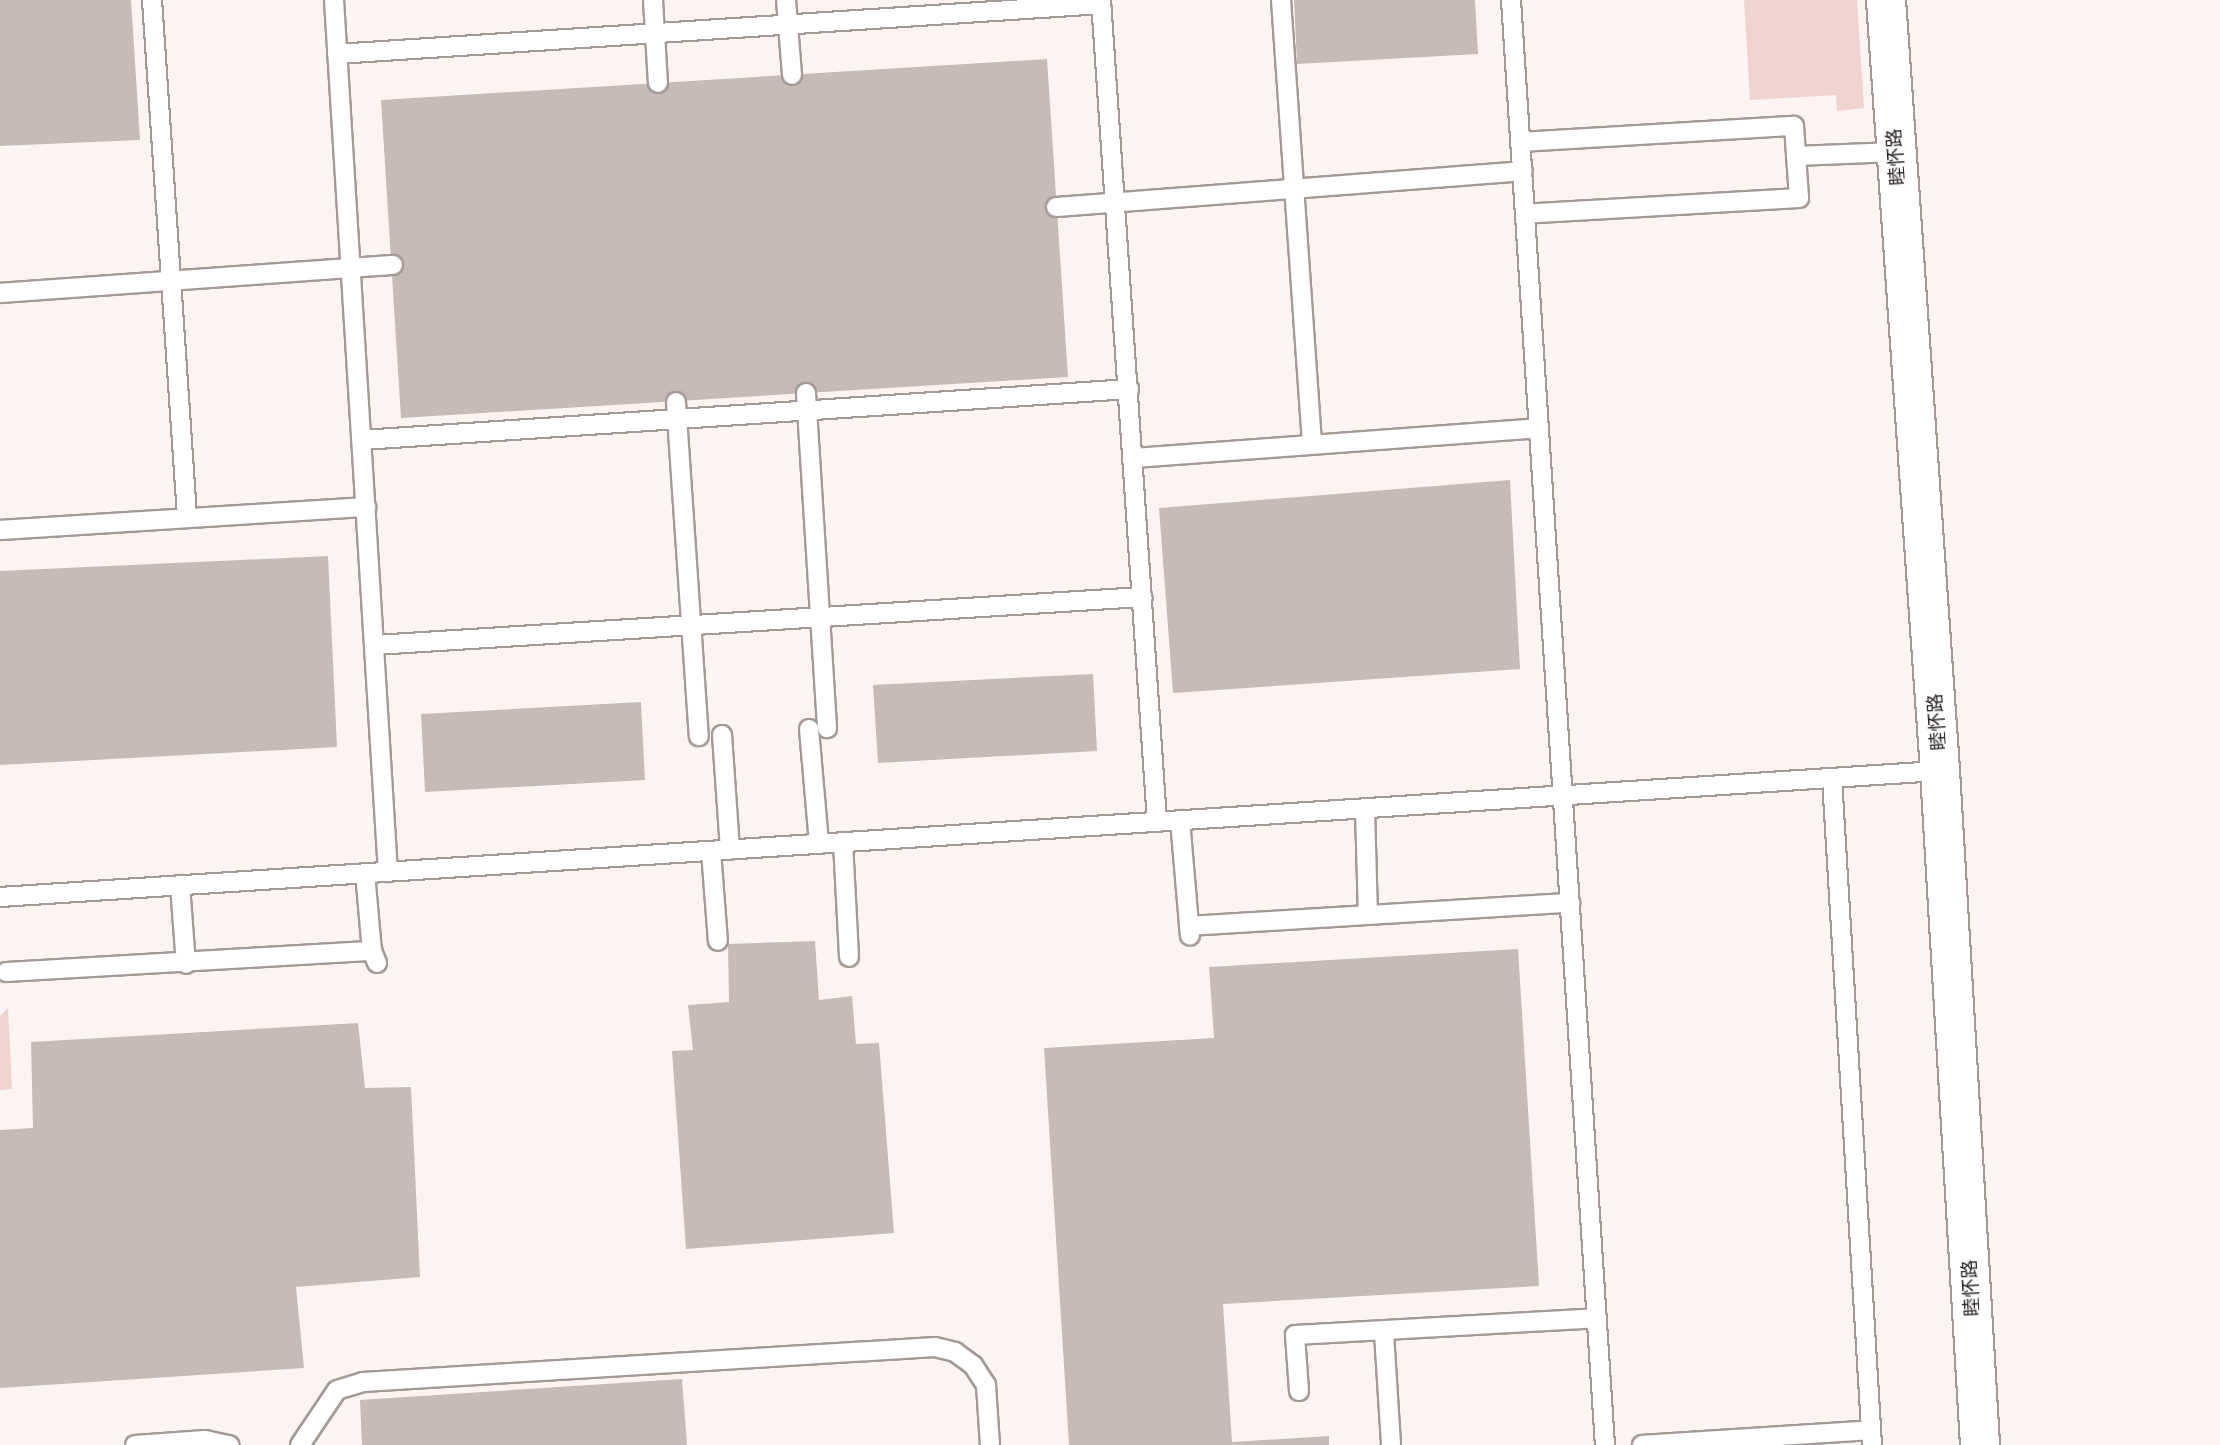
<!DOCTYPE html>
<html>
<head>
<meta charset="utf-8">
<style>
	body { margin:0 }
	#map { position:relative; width:2220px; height:1445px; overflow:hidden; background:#fdf3f1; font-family:Rubik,"Noto Sans SC",sans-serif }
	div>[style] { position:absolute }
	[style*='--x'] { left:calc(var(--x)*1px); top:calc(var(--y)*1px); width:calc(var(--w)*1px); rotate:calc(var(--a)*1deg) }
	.green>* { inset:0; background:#eed3ce }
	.building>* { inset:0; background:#c7bbb8 }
	.roads { filter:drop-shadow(2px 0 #a59996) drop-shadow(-2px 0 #a59996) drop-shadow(0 2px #a59996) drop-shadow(0 -2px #a59996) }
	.lane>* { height:18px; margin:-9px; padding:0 9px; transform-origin:9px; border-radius:9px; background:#fff }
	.secondary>* { height:38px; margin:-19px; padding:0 19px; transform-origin:19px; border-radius:19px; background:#fff }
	span { translate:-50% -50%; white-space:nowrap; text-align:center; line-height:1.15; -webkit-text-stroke:7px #fff; paint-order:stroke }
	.street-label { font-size:19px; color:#262120 }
</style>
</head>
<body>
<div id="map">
	<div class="green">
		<div style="clip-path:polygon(1744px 0,1857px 0,1864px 108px,1837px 111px,1836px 95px,1750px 100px)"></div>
		<div style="clip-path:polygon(8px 1008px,12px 1089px,0 1090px,0 1016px)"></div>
	</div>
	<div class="building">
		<div style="clip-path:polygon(0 0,131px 0,140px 140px,0 146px)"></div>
		<div style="clip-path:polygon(1294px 0,1475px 0,1478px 54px,1297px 64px)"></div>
		<div style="clip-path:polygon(1047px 59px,1068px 377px,401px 418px,381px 100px)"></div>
		<div style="clip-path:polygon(1510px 480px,1520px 669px,1173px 693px,1159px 508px)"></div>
		<div style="clip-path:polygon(328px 556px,337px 747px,0 765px,0 571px)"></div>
		<div style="clip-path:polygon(1093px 674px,1097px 751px,878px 763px,873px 685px)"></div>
		<div style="clip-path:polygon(641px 702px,645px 780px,425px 792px,421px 714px)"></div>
		<div style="clip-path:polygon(815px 941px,819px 1000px,852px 996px,856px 1044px,879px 1043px,894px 1233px,686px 1249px,672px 1051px,693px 1050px,688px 1005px,729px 1002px,728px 944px)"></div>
		<div style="clip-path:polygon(1518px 949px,1539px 1286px,1223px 1304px,1232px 1442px,1329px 1436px,1329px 1445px,1069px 1445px,1044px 1048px,1214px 1038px,1209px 967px)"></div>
		<div style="clip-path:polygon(358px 1023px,365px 1088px,411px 1087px,420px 1277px,296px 1287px,304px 1368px,0 1388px,0 1130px,33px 1128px,31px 1042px)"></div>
		<div style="clip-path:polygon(682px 1379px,687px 1445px,362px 1445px,360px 1400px)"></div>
	</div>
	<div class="roads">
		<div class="lane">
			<div style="--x:152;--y:0;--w:517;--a:86.12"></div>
			<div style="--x:334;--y:0;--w:874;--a:86.46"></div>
			<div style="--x:653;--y:0;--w:83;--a:86.6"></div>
			<div style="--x:786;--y:0;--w:75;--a:85.4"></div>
			<div style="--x:1101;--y:0;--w:824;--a:86.1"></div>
			<div style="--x:1281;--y:0;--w:443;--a:86"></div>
			<div style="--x:1511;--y:0;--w:1448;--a:86.28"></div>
			<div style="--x:337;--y:54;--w:766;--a:-3.74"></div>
			<div style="--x:1521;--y:142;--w:273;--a:-3.4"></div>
			<div style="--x:1794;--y:126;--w:72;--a:86"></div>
			<div style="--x:1799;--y:198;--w:274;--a:176.7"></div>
			<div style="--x:1796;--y:156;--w:99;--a:-2.3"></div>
			<div style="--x:1056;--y:207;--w:468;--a:-4.4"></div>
			<div style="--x:0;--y:293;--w:394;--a:-4.1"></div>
			<div style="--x:806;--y:393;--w:336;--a:86.4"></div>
			<div style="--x:676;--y:402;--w:335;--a:86.1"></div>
			<div style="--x:362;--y:440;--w:769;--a:-3.8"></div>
			<div style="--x:1133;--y:458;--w:407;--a:-4.2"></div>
			<div style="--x:0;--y:530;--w:367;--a:-3.6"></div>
			<div style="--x:375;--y:645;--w:769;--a:-3.58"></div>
			<div style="--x:809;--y:729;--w:115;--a:85"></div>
			<div style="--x:722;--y:735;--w:115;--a:86"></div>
			<div style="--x:1832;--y:778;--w:668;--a:86.57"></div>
			<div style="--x:1365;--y:809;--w:105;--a:88.4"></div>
			<div style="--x:1180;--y:820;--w:116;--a:85.1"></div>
			<div style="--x:843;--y:842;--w:115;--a:87"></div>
			<div style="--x:711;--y:851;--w:90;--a:85.6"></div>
			<div style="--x:365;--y:873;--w:78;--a:84.9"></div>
			<div style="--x:372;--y:951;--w:13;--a:67"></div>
			<div style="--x:180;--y:885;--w:79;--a:85.7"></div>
			<div style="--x:0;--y:897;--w:1944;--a:-3.72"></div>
			<div style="--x:1189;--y:926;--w:382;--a:-3.5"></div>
			<div style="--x:6;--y:972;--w:367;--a:-3.3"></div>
			<div style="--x:1384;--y:1333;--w:112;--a:86.4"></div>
			<div style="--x:1299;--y:1391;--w:56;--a:-94.1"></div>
			<div style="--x:1295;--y:1335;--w:302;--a:-3.2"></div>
			<div style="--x:135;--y:1445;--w:70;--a:-4.1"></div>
			<div style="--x:205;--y:1440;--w:25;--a:12"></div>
			<div style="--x:300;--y:1445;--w:66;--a:-56.1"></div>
			<div style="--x:337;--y:1390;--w:27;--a:-17"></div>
			<div style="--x:363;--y:1382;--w:573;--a:-3.5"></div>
			<div style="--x:935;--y:1347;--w:21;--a:14"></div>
			<div style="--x:955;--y:1352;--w:22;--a:36"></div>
			<div style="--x:973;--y:1365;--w:24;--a:57"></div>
			<div style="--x:986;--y:1385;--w:60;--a:86.2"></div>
			<div style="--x:1642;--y:1445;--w:229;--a:-3.7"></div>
		</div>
		<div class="secondary">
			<div style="--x:1886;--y:0;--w:773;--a:85.99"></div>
			<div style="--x:1940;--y:771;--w:675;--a:86.6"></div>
		</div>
	</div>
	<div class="street-label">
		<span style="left:1896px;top:157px;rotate:-94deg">睦怀路</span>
		<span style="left:1937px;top:722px;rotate:-94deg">睦怀路</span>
		<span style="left:1971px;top:1288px;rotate:-93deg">睦怀路</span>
	</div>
</div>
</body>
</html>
